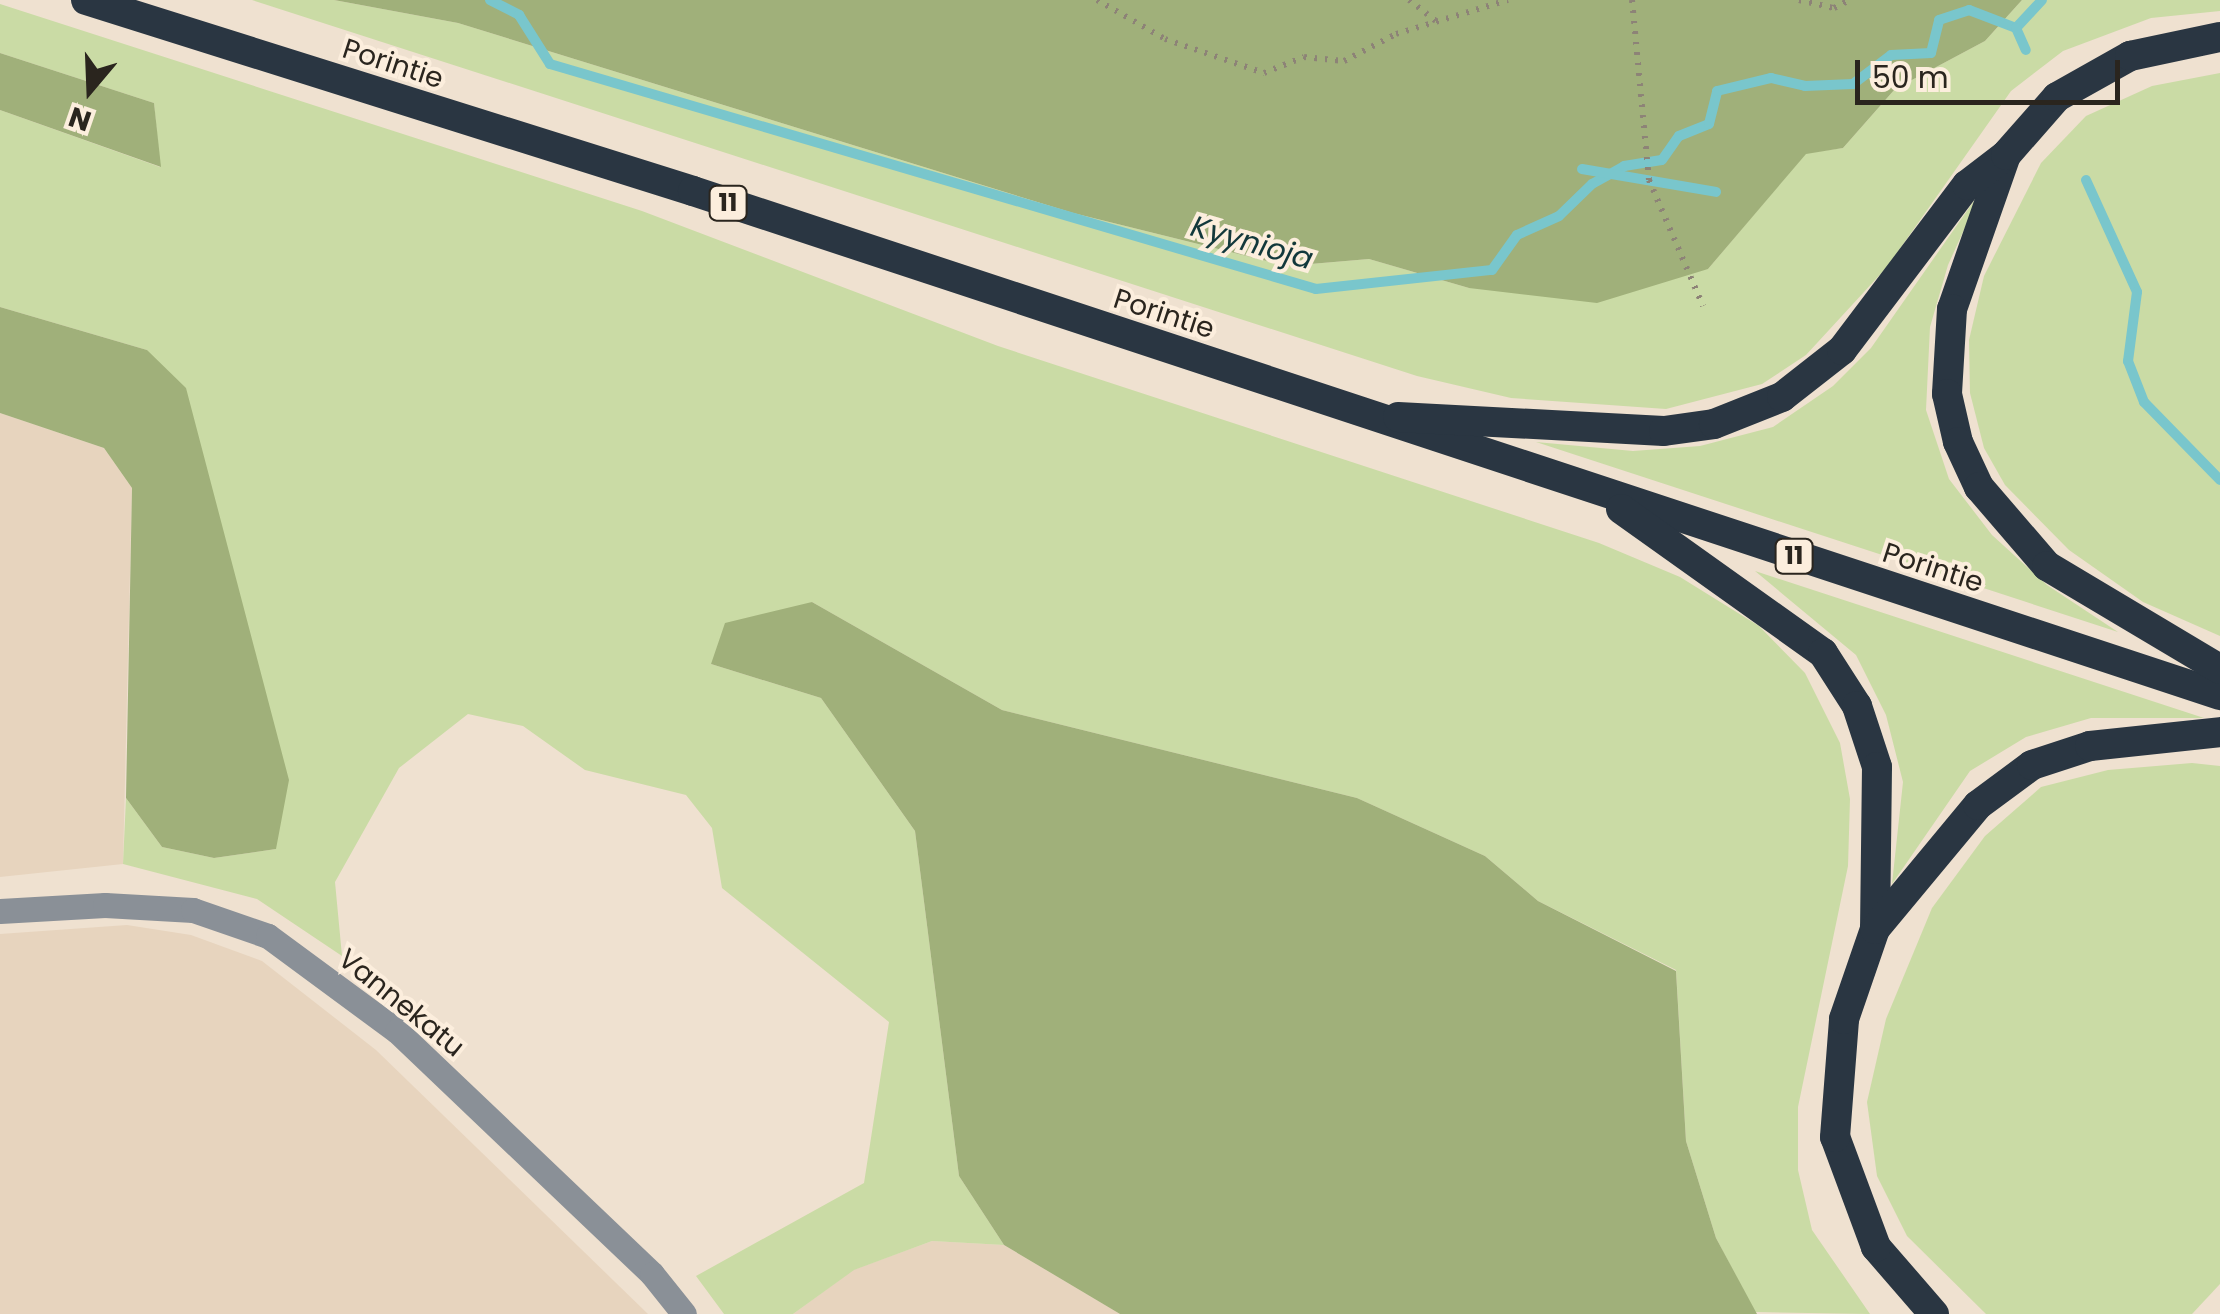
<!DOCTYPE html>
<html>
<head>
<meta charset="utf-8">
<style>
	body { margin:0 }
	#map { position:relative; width:2220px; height:1314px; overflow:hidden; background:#efe1d0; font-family:Poppins,sans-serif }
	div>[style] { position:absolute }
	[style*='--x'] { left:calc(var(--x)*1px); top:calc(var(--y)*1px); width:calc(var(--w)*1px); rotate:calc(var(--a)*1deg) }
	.built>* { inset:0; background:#e7d4be }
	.green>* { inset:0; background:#cadba5 }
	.forest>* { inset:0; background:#a0b07a }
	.stream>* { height:10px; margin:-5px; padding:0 5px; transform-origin:5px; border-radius:5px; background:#79c6cc }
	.path>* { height:6px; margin-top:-3px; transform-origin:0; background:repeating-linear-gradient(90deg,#8d8377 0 2.5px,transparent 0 10.5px) }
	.minor>* { height:25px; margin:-12.5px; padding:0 12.5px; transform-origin:12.5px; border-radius:12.5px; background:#8a9097 }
	.highway>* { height:30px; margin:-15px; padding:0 15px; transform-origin:15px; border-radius:15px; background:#2a3642 }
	span { translate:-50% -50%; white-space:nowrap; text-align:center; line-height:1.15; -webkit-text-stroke:8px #fceedd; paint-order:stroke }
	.shield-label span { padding:2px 8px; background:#fceedd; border:2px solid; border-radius:8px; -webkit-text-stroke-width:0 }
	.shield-label { font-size:25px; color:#2a251e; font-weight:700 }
	.street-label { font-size:28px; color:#2a251e }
	.water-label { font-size:30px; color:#12383b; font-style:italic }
	.north { position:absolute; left:40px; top:40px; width:100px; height:100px; -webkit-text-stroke:8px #fceedd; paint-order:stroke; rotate:199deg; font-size:28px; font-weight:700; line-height:40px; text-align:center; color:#2a251e }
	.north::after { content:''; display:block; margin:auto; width:35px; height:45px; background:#2a251e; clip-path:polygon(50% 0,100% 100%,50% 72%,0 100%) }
	.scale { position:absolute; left:1855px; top:60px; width:265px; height:45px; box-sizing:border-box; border:5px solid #2a251e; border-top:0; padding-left:12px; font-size:30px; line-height:35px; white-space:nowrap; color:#2a251e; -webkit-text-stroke:8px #fceedd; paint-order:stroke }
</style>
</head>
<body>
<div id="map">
	<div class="built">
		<div style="clip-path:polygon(0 413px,104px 448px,132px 488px,123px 864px,0 877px)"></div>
		<div style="clip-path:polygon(127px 925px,191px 935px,262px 961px,376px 1050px,648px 1314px,0 1314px,0 934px)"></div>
		<div style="clip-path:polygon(932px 1241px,1004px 1245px,1120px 1314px,793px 1314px,853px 1270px)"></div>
	</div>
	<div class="green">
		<div style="clip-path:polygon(252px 0,334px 0,458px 23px,1073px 213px,1287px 266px,1369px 259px,1469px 288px,1708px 269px,1806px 153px,1843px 148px,1895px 89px,1985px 41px,2022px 0,2220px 0,2220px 11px,2151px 18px,2063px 51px,2011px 91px,1887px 267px,1806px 355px,1762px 384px,1666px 409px,1511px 398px,1417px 376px)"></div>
		<div style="clip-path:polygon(0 4px,642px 211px,998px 346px,1599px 543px,1680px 577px,1759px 626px,1805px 673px,1840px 743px,1850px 799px,1848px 866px,1798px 1107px,1798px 1170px,1812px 1230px,1870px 1314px,1755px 1312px,1716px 1238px,1686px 1141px,1676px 970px,1538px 901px,1485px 856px,1357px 798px,1002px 710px,812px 602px,711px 664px,821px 698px,915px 831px,959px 1176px,1004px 1245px,932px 1241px,854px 1270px,793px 1314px,724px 1314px,696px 1276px,864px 1183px,889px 1022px,722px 888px,712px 828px,686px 795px,585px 770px,523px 726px,468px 714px,399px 768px,335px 882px,342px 956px,257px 899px,123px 864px,126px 798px,162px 847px,214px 858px,276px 849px,147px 350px,0 307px,0 110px,160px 167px,154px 103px,0 53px)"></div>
		<div style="clip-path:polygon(2220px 73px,2220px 636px,2143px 602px,2069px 550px,2005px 485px,1984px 448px,1970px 393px,1969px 340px,1984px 276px,2041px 163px,2086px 116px,2152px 86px)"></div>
		<div style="clip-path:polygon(1983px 188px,1948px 265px,1930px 327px,1926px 410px,1949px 479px,1992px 535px,2047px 585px,2118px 632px,1536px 442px,1633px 451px,1700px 446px,1773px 427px,1833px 386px,1871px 348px)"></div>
		<div style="clip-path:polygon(1755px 571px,2204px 718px,2091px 718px,2026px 737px,1970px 771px,1892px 884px,1903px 782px,1886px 715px,1856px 655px)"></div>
		<div style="clip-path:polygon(2192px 763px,2220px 766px,2220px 1284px,2192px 1314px,1986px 1314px,1907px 1236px,1877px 1176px,1867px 1102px,1886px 1019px,1932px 908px,1985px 836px,2041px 787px,2108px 770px)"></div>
	</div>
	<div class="forest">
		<div style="clip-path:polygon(334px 0,2022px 0,1985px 41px,1895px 89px,1843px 148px,1806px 154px,1708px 269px,1597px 303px,1469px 288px,1369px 259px,1287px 266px,1073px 213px,458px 23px)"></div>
		<div style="clip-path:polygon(0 53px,154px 103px,161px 167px,0 110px)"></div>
		<div style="clip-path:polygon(0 307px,147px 350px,186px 388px,289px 780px,276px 849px,214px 858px,162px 847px,126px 798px,132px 488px,104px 448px,0 413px)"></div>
		<div style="clip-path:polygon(812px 602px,1002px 710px,1357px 798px,1485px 856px,1538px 901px,1676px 971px,1686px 1141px,1716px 1238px,1757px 1314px,1120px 1314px,1004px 1245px,959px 1176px,915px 831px,821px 698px,711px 664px,725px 623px)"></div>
	</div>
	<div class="stream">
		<div style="--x:490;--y:0;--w:33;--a:27"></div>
		<div style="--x:519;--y:15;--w:58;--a:57.7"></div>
		<div style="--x:550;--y:64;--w:798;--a:16.37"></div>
		<div style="--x:1316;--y:289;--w:177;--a:-6.2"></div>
		<div style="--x:1492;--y:270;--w:43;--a:-54.5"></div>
		<div style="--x:1517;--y:235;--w:46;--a:-24.3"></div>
		<div style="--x:1559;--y:216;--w:46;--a:-44.1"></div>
		<div style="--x:1592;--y:184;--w:37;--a:-29"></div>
		<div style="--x:1624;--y:166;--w:38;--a:-9"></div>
		<div style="--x:1662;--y:160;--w:29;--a:-55"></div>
		<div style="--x:1679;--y:136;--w:32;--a:-22"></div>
		<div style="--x:1709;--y:124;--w:34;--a:-76"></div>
		<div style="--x:1717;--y:91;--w:56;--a:-13.5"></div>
		<div style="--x:1771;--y:78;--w:35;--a:13"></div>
		<div style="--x:1805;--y:86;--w:48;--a:-2.4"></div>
		<div style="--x:1853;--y:84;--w:48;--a:-37.3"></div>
		<div style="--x:1891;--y:55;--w:40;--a:-2.9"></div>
		<div style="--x:1931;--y:53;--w:34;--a:-76"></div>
		<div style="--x:1939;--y:20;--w:32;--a:-18"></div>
		<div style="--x:1969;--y:10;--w:50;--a:21"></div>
		<div style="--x:2016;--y:28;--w:38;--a:-47"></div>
		<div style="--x:2016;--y:28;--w:24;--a:66"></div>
		<div style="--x:1582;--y:169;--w:136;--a:9.7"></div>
		<div style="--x:2086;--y:180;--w:123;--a:65.5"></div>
		<div style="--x:2137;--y:292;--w:70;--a:97.4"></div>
		<div style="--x:2128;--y:361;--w:44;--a:68.7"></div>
		<div style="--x:2144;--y:402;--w:109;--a:45.7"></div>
	</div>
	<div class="path">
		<div style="--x:1097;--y:0;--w:78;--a:29.8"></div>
		<div style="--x:1165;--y:39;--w:105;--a:19"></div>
		<div style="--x:1264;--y:73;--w:43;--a:-21.8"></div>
		<div style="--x:1304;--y:57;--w:40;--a:5.7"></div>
		<div style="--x:1344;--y:61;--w:59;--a:-27.4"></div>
		<div style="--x:1396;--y:34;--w:117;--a:-16.9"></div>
		<div style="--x:1409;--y:0;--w:34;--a:38"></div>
		<div style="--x:1632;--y:0;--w:181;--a:84.6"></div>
		<div style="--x:1649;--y:180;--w:137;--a:66.8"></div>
		<div style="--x:1799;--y:0;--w:36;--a:13"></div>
		<div style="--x:1834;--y:8;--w:18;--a:-27"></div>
	</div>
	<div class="minor">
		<div style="--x:0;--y:911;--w:105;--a:-3.3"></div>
		<div style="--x:105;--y:905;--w:88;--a:3.3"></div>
		<div style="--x:193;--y:910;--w:79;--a:19.1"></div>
		<div style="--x:268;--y:936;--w:160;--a:36.4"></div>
		<div style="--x:397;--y:1031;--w:352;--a:43.6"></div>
		<div style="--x:652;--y:1274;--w:51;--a:51.3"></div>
	</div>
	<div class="highway">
		<div style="--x:86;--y:0;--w:636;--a:17.47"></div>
		<div style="--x:693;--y:191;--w:1608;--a:18.27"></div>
		<div style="--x:2006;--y:155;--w:163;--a:109.3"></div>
		<div style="--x:1952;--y:309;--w:85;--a:93.4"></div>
		<div style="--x:1947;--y:394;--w:49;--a:77.1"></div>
		<div style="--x:1958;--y:442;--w:50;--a:65"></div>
		<div style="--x:1979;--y:487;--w:104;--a:49.3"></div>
		<div style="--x:2047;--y:566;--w:201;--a:30.8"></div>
		<div style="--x:1398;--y:417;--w:266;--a:3"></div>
		<div style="--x:1664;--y:431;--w:50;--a:-8"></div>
		<div style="--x:1714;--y:424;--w:73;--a:-21.7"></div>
		<div style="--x:1782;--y:397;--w:76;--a:-38.1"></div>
		<div style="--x:1842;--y:350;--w:207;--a:-52.9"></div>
		<div style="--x:1967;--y:185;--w:49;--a:-37.6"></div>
		<div style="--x:2006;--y:155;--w:77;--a:-48.7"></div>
		<div style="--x:2057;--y:97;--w:84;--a:-29.3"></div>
		<div style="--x:2130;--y:56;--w:92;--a:-11.9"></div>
		<div style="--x:1621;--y:509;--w:248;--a:35.5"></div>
		<div style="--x:1823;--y:653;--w:63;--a:57.3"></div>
		<div style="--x:1857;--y:706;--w:64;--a:71.8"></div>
		<div style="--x:1877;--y:767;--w:162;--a:90.7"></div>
		<div style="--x:1934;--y:1314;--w:89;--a:-130.9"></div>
		<div style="--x:1876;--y:1247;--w:117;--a:-110.4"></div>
		<div style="--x:1835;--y:1137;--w:118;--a:-85.6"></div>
		<div style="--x:1844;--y:1019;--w:95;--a:-71"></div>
		<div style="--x:1875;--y:929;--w:161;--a:-50.3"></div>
		<div style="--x:1978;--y:805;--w:67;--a:-36.5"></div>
		<div style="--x:2032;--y:765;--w:61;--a:-18.1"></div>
		<div style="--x:2090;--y:746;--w:131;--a:-6.1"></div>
	</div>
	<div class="shield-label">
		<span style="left:728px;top:203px">11</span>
		<span style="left:1794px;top:556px">11</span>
	</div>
	<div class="street-label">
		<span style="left:393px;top:64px;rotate:18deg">Porintie</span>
		<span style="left:1164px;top:314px;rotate:18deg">Porintie</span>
		<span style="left:1933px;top:568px;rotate:18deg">Porintie</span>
		<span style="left:401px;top:1003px;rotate:39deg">Vannekatu</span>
	</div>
	<div class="water-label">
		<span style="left:1252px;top:243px;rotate:16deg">Kyynioja</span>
	</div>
	<div class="north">N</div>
	<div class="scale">50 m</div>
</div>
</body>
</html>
